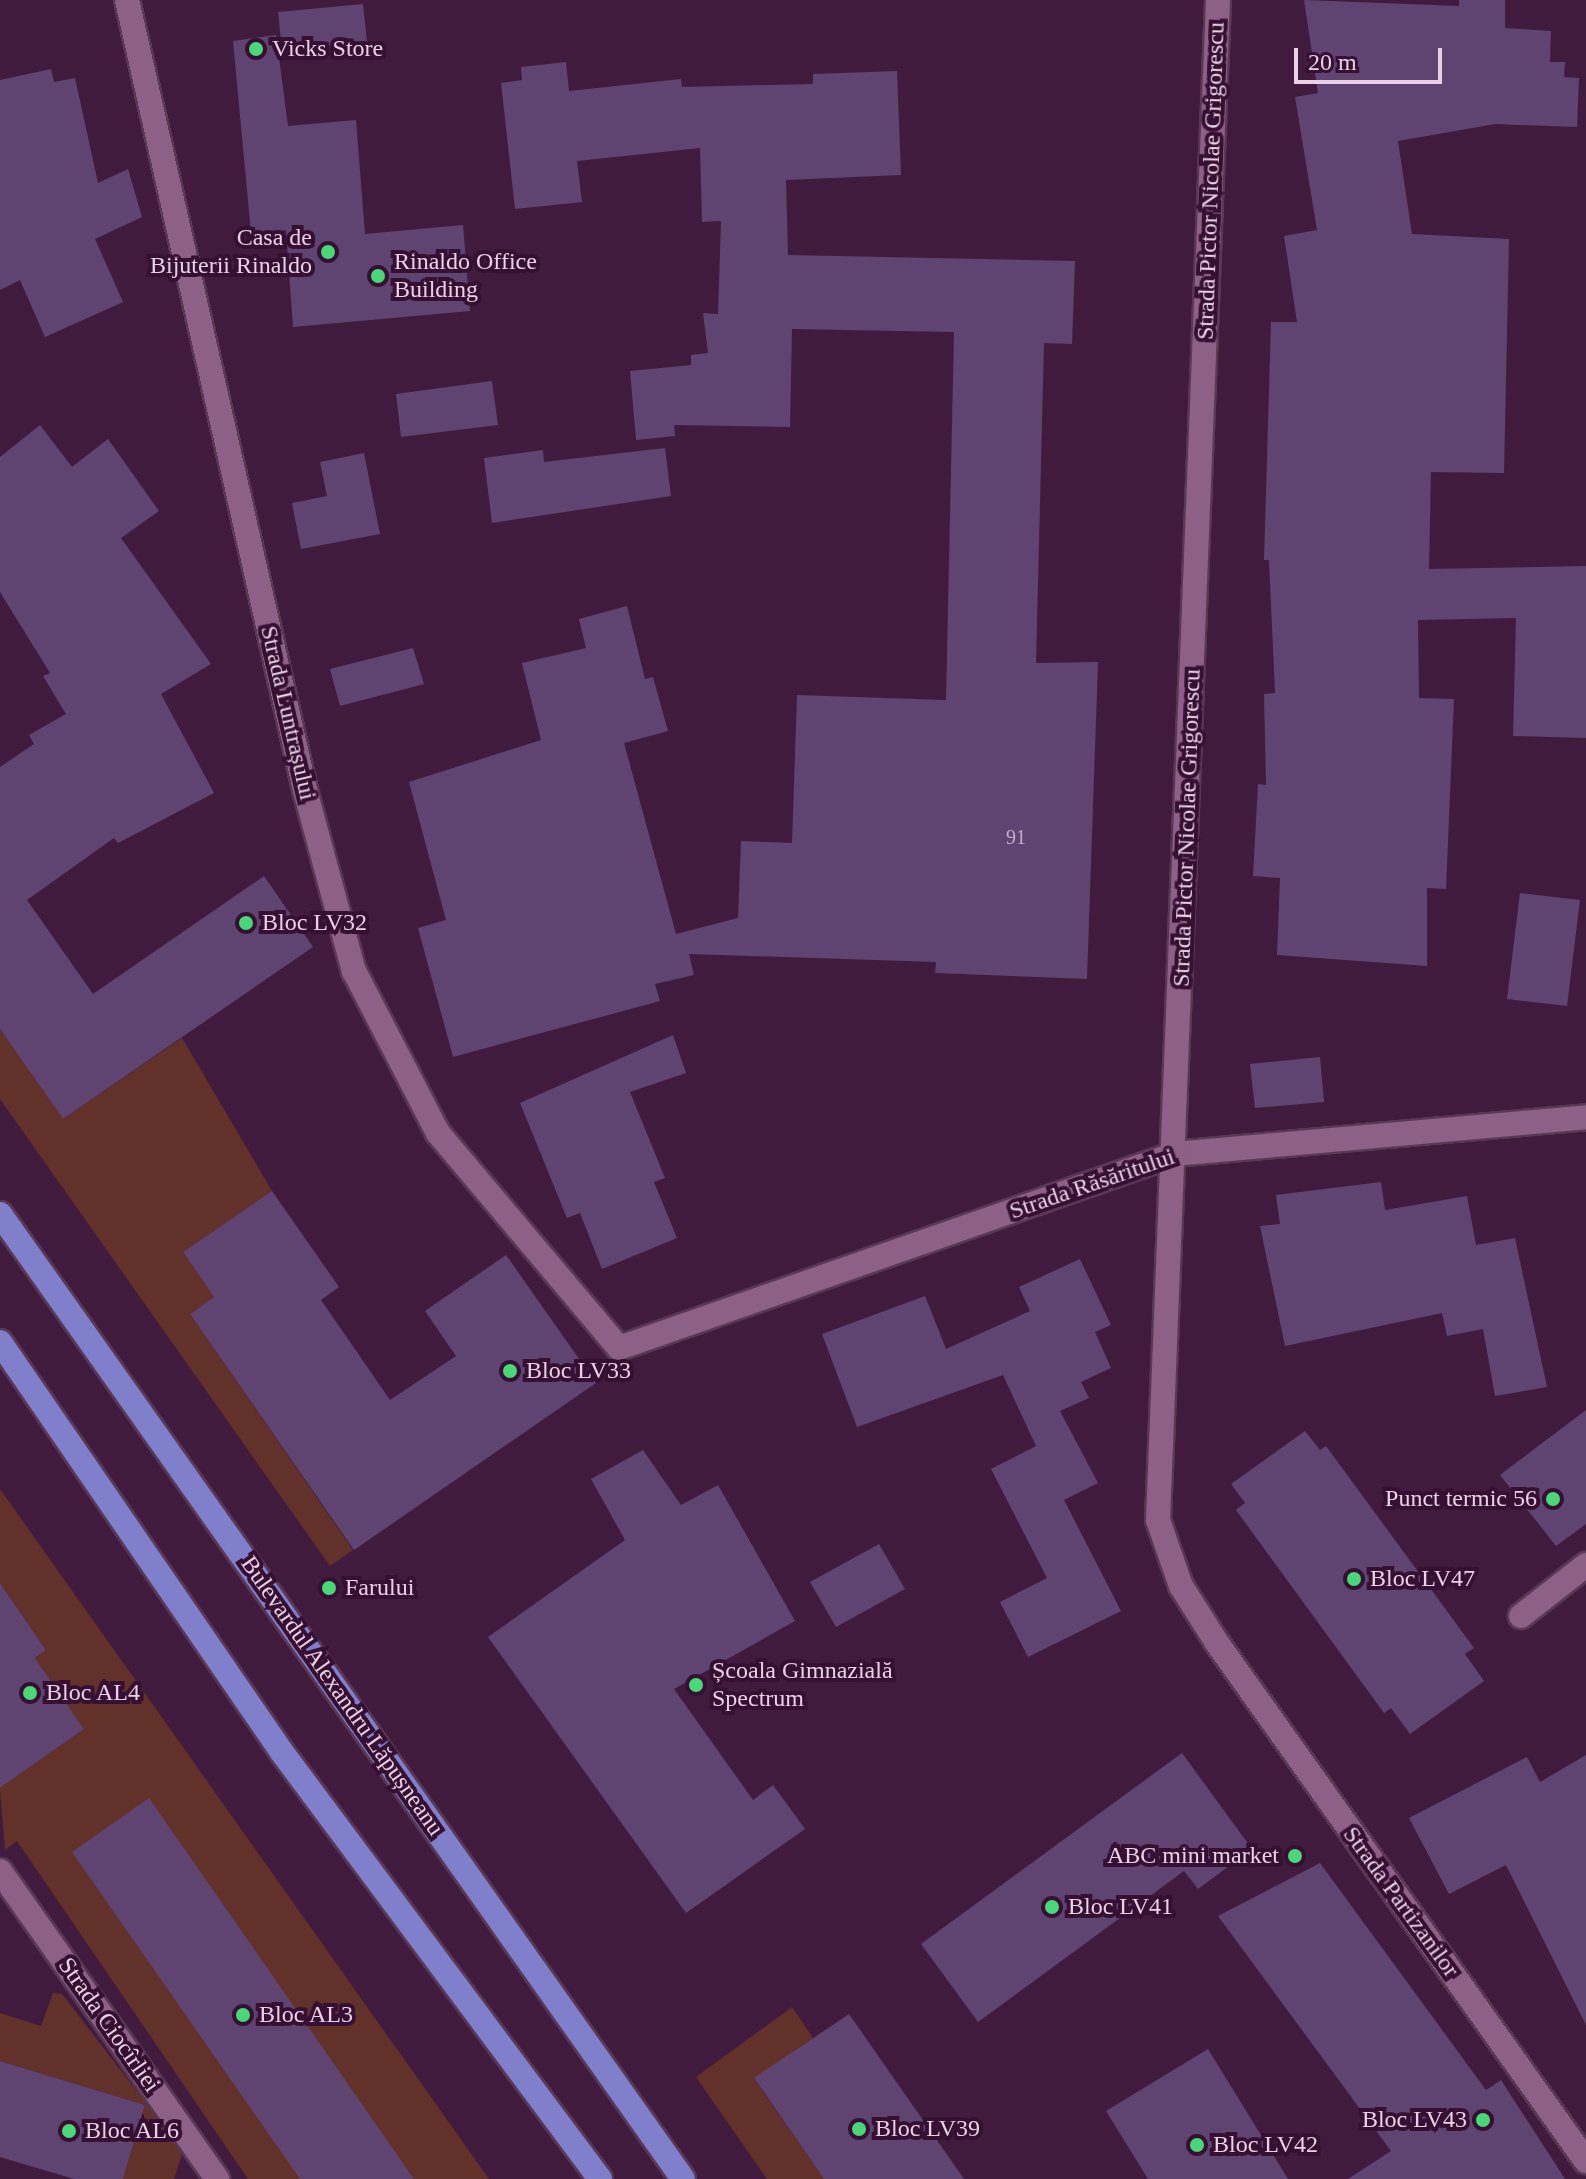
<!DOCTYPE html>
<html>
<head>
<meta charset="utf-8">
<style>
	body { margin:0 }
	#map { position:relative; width:1586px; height:2179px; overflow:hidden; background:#411b3e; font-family:Georgia,serif }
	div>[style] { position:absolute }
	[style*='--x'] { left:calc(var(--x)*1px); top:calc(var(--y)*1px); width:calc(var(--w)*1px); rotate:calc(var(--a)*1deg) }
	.green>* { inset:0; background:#623129 }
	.building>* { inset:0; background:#5f4471 }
	.roads { filter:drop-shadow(2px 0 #593856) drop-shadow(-2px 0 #593856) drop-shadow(0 2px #593856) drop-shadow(0 -2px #593856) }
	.minor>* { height:24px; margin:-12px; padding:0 12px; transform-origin:12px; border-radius:12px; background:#8c6087 }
	.major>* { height:24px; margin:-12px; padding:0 12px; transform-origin:12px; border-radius:12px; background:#807fcb }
	.dots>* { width:22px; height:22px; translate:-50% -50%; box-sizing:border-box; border:4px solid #361033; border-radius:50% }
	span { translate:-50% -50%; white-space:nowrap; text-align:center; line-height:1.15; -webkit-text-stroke:8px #361033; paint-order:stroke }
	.number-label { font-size:20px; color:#c6adc8 }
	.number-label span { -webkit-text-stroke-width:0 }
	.poi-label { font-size:24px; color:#e9d0e5 }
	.left { translate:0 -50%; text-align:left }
	.right { translate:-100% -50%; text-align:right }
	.street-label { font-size:24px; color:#e9d0e5 }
	.scale { position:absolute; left:1294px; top:48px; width:148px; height:36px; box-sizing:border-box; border:4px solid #e9d0e5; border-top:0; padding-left:10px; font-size:24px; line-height:28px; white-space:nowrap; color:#e9d0e5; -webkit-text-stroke:6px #361033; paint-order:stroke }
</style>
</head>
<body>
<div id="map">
	<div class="green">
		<div style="clip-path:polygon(0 1029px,63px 1119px,182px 1038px,272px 1191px,183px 1252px,214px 1297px,190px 1314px,353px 1550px,330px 1566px,0 1099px)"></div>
		<div style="clip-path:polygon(0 1489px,489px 2179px,248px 2179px,17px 1841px,5px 1850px,0 1788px,84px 1729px,35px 1658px,46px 1650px,0 1583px)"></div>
		<div style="clip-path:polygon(53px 1993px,62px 1994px,183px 2151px,174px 2179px,123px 2179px,145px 2105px,0 2061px,0 2013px,41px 2026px)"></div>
		<div style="clip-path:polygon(792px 2007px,813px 2038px,754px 2079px,824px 2179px,767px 2179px,696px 2077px)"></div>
	</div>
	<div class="building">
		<div style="clip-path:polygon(1304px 0,1459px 6px,1459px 0,1505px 0,1505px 28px,1551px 31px,1550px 62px,1565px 62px,1564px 77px,1579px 78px,1577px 127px,1495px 124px,1398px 141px,1412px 234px,1509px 239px,1504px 473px,1431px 472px,1429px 569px,1586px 566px,1586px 738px,1513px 736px,1516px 618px,1418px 620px,1419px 698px,1454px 699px,1446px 889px,1427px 888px,1427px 966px,1277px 955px,1280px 878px,1253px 876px,1258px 784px,1266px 785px,1264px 694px,1275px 693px,1269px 560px,1264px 560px,1271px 322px,1297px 322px,1284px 236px,1317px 230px,1295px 97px,1318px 93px)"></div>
		<div style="clip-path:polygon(363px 4px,367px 42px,282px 50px,278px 12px)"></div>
		<div style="clip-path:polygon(276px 35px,288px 126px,356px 120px,365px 234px,463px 225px,470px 311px,293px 327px,286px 230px,251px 233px,233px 41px)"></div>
		<div style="clip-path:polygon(566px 62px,569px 91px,681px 79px,682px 87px,813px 84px,813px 74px,897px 71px,901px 175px,786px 180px,788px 255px,1075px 261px,1072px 344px,1044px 343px,1036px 663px,1098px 662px,1087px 979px,935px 973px,936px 962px,689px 954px,694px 975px,655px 984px,660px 1001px,453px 1057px,418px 928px,446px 920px,409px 782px,541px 740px,522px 663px,586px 648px,579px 619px,627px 606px,645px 679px,653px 677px,668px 731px,624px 743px,676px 934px,738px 918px,741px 841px,792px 843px,797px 695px,946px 700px,954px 332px,792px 329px,790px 427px,674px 425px,675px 436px,636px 440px,630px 371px,691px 365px,691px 355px,708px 353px,703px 313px,718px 314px,721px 221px,702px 222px,700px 148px,577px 161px,582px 202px,515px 209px,501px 83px,522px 80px,521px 67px)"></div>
		<div style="clip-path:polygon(51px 69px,54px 82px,75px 78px,98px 183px,128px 169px,142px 217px,95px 239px,123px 302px,45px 337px,20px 280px,0 290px,0 80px)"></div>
		<div style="clip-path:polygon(492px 381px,498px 425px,401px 437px,396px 394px)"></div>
		<div style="clip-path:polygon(40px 425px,72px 467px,108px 439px,159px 511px,121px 538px,211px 664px,161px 694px,214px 793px,118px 843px,114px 838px,27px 900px,93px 994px,264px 876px,313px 947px,63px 1119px,0 1029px,0 767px,34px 744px,29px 735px,66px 714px,43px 676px,50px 673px,0 592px,0 457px)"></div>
		<div style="clip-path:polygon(665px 448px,671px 496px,492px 523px,484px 458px,543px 450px,544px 462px)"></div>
		<div style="clip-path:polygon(364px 453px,380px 534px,301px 549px,292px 503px,327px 496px,320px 462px)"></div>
		<div style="clip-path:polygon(413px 648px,424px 684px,340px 706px,330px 669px)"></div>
		<div style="clip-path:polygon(1520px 893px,1580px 900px,1567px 1006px,1507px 999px)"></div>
		<div style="clip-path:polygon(673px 1035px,686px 1073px,630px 1092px,665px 1178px,654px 1182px,677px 1238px,602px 1269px,580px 1213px,567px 1218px,520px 1103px)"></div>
		<div style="clip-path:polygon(1320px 1057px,1324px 1102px,1255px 1108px,1250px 1064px)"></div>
		<div style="clip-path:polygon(1381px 1182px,1385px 1210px,1467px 1196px,1476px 1245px,1515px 1238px,1547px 1387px,1495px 1396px,1483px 1329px,1447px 1336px,1442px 1313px,1285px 1346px,1260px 1226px,1280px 1224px,1276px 1195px)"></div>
		<div style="clip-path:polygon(272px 1191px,339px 1287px,321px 1300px,390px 1400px,456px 1356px,425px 1311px,506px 1255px,596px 1383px,354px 1550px,190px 1314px,214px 1297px,183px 1252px)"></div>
		<div style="clip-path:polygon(1080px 1259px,1111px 1325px,1095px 1332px,1111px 1368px,1081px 1382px,1089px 1398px,1060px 1411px,1098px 1483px,1064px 1500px,1121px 1611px,1028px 1657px,1000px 1602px,1047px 1578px,991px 1469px,1036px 1446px,1003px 1375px,857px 1427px,822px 1334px,925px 1296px,946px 1349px,1030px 1311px,1019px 1287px)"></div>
		<div style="clip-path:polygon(1586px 1410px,1586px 1524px,1556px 1546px,1500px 1475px)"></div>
		<div style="clip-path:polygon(1305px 1431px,1320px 1450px,1326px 1446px,1474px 1648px,1465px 1654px,1484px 1681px,1410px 1734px,1391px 1708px,1384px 1713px,1236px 1510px,1245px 1503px,1231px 1484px)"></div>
		<div style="clip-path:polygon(643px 1450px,681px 1505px,718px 1485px,795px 1621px,674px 1689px,753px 1800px,773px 1785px,805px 1829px,686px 1913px,488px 1637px,625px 1540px,591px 1479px)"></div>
		<div style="clip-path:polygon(879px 1544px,905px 1589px,836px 1627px,810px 1582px)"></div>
		<div style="clip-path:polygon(0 1583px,46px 1650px,35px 1658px,84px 1729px,0 1788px)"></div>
		<div style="clip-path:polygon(1182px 1753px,1252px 1849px,1198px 1889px,1184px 1871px,978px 2022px,921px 1944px)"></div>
		<div style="clip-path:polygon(1586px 1755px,1586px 2025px,1506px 1865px,1449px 1894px,1409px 1818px,1527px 1757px,1540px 1782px)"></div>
		<div style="clip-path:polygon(149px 1798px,414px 2179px,300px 2179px,72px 1852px)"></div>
		<div style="clip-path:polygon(1320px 1863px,1486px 2090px,1501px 2080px,1565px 2179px,1348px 2179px,1391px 2151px,1218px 1916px)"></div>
		<div style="clip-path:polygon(849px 2014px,964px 2179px,824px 2179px,754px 2078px)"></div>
		<div style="clip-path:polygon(1208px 2049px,1288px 2179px,1148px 2179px,1106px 2111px)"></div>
		<div style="clip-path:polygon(0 2061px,145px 2105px,123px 2179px,74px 2179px,0 2157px)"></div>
	</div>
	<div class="roads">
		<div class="minor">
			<div style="--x:127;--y:0;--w:810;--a:77.3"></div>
			<div style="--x:305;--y:790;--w:188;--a:74.9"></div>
			<div style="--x:354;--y:971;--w:182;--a:62.6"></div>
			<div style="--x:438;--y:1133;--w:281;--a:49.9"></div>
			<div style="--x:619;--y:1348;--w:589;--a:-19.23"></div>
			<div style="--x:1175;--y:1154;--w:413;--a:-5.1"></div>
			<div style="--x:1218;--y:0;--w:1521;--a:92.26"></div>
			<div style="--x:1158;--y:1520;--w:70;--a:70.8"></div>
			<div style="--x:1181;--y:1586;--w:67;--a:57.7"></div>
			<div style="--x:1217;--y:1643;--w:636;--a:54.54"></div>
			<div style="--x:1521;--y:1616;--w:83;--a:-38.1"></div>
			<div style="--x:0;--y:1871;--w:377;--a:54.8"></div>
		</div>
		<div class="major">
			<div style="--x:0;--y:1214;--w:1182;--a:54.71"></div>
			<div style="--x:0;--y:1342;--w:496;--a:55.5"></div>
			<div style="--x:281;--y:1751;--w:534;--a:53.3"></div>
		</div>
	</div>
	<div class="dots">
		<div style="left:256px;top:49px;background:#49d778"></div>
		<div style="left:328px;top:252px;background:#49d778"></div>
		<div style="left:378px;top:276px;background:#49d778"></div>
		<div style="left:246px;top:923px;background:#49d778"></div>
		<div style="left:510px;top:1371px;background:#49d778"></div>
		<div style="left:1553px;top:1499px;background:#49d778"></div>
		<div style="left:1354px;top:1579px;background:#49d778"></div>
		<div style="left:329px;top:1588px;background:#49d778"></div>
		<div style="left:696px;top:1685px;background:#49d778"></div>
		<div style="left:30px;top:1693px;background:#49d778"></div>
		<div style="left:1295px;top:1856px;background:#49d778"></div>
		<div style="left:1052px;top:1907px;background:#49d778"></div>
		<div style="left:243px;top:2015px;background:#49d778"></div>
		<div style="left:1483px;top:2120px;background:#49d778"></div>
		<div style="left:859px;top:2129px;background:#49d778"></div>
		<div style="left:69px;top:2131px;background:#49d778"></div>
		<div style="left:1197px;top:2145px;background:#49d778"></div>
	</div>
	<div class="number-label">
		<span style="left:1016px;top:837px">91</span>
	</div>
	<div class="poi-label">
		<span class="left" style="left:272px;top:49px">Vicks Store</span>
		<span class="right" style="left:312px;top:252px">Casa de<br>Bijuterii Rinaldo</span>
		<span class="left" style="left:394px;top:276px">Rinaldo Office<br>Building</span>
		<span class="left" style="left:262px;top:923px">Bloc LV32</span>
		<span class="left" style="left:526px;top:1371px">Bloc LV33</span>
		<span class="right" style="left:1537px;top:1499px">Punct termic 56</span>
		<span class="left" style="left:1370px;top:1579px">Bloc LV47</span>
		<span class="left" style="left:345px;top:1588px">Farului</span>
		<span class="left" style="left:712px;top:1685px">Școala Gimnazială<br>Spectrum</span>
		<span class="left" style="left:46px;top:1693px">Bloc AL4</span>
		<span class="right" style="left:1279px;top:1856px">ABC mini market</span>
		<span class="left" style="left:1068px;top:1907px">Bloc LV41</span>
		<span class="left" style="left:259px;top:2015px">Bloc AL3</span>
		<span class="right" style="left:1467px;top:2120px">Bloc LV43</span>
		<span class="left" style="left:875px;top:2129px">Bloc LV39</span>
		<span class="left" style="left:85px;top:2131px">Bloc AL6</span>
		<span class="left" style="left:1213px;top:2145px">Bloc LV42</span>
	</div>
	<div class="street-label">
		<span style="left:1211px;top:181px;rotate:-88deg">Strada Pictor Nicolae Grigorescu</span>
		<span style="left:288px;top:713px;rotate:77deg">Strada Luntrașului</span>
		<span style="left:1187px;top:828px;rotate:-88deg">Strada Pictor Nicolae Grigorescu</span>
		<span style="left:1092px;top:1184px;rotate:-19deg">Strada Răsăritului</span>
		<span style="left:342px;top:1696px;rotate:55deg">Bulevardul Alexandru Lăpușneanu</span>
		<span style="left:1401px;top:1902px;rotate:54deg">Strada Partizanilor</span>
		<span style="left:109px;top:2025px;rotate:55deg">Strada Ciocîrliei</span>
	</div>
	<div class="scale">20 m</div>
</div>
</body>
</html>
